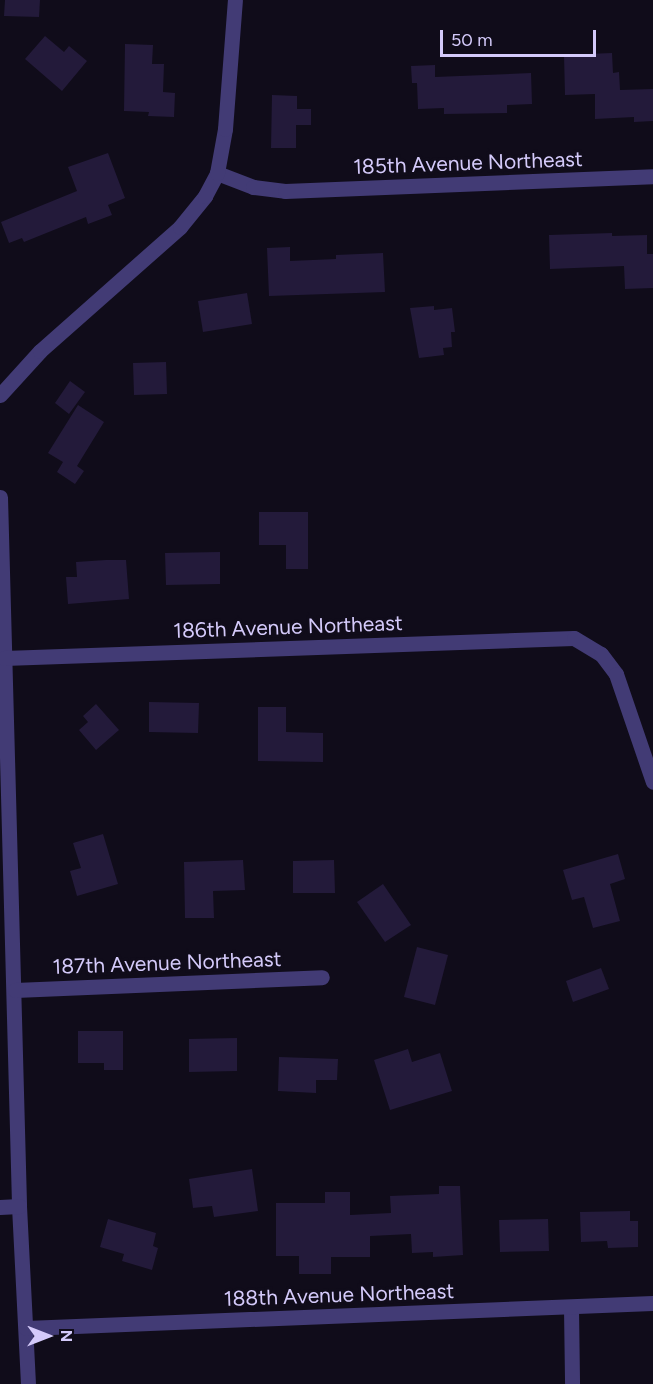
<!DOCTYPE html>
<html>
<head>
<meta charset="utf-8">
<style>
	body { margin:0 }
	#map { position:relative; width:653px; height:1384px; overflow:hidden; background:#100c1a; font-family:Figtree,sans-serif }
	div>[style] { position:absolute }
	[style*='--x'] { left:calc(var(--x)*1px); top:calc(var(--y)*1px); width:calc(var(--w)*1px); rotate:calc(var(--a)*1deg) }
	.building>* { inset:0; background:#231a3a }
	.street>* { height:15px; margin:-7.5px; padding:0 7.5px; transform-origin:7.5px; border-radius:7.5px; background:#423b75 }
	span { translate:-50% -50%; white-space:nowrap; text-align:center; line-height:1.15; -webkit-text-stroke:6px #100c1a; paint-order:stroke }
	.street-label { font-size:21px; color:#d4cafa }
	.north { position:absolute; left:18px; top:1306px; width:60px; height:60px; -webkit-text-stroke:4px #100c1a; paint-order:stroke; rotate:90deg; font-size:16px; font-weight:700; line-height:24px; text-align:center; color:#d4cafa }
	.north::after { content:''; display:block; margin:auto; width:21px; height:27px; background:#d4cafa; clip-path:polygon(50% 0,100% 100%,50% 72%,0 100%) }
	.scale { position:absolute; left:440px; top:30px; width:156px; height:27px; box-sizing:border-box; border:3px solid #d4cafa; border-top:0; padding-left:8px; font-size:18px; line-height:21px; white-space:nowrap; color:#d4cafa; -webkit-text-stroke:4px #100c1a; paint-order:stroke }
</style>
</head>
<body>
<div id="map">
	<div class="building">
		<div style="clip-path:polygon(5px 0,40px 0,39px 17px,4px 16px)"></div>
		<div style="clip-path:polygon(45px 36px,64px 52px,69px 46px,87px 61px,62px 91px,25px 59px)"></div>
		<div style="clip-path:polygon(125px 44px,153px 45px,152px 64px,164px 64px,163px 92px,175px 93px,174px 117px,148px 116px,149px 112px,124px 111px)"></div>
		<div style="clip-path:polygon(612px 53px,613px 73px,619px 72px,620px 90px,653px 89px,653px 121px,634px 122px,634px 117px,595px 119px,595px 94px,565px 95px,564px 55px)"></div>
		<div style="clip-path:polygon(435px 65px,435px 77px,531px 73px,532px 104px,507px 105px,507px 113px,444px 114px,444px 108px,418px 109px,417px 83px,412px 83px,411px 66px)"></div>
		<div style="clip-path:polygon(272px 95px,297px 96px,297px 109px,311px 109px,311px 125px,296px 125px,296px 148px,271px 148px)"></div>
		<div style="clip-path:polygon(108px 153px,125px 198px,108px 205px,112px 215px,88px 224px,86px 217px,24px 242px,22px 238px,9px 243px,1px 222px,77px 191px,68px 167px)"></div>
		<div style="clip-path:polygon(612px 233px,612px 236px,647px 235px,647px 254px,653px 254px,653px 288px,625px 289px,624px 266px,550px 269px,549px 235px)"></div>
		<div style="clip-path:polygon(290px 247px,290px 261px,336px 259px,336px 255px,383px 253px,385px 292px,269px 296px,267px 248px)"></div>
		<div style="clip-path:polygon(247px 293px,252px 324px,203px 332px,198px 301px)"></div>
		<div style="clip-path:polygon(434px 306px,434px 310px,452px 308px,455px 332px,451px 332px,452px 347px,443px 348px,444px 355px,419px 358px,410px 308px)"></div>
		<div style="clip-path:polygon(166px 362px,167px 394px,134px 395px,133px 363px)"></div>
		<div style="clip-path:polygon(70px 381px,85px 392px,69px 414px,55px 403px)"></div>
		<div style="clip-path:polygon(78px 405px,104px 422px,77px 466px,84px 471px,75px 484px,57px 472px,63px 462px,48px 453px)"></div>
		<div style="clip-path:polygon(259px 512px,308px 512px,308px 569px,286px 569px,286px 545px,259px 545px)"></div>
		<div style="clip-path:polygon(220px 552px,220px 584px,166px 585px,165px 553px)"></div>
		<div style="clip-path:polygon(106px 560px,126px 560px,129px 599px,68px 604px,66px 577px,77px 577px,76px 562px)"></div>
		<div style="clip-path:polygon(149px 702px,199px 703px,198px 733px,149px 732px)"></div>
		<div style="clip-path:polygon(96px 704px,119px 730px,96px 750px,79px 730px,88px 722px,83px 716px)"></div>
		<div style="clip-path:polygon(258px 707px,286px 707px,286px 732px,323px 733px,323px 762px,258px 761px)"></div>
		<div style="clip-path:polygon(103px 834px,118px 884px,77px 896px,70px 871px,81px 868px,73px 843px)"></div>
		<div style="clip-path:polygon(618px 854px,625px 879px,610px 884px,620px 921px,593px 928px,584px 897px,572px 900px,563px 870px)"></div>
		<div style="clip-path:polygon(243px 860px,245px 890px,213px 891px,214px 918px,185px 918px,184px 862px)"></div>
		<div style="clip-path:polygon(334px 860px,335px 893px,293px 893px,293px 861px)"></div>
		<div style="clip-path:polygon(383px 884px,411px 925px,385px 942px,357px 902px)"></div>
		<div style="clip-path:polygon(417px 947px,448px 955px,435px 1005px,404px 997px)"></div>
		<div style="clip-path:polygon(601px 968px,609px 989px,573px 1002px,566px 981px)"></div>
		<div style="clip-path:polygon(78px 1031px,123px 1031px,123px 1070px,104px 1070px,104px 1063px,78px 1063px)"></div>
		<div style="clip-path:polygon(237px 1038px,237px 1071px,189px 1072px,189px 1039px)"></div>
		<div style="clip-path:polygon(408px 1049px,412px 1062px,440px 1053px,452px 1091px,390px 1110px,374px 1060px)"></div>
		<div style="clip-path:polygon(279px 1057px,338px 1059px,337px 1080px,316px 1080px,316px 1093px,278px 1091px)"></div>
		<div style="clip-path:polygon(252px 1169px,258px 1211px,214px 1217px,212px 1206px,193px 1208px,189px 1179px)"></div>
		<div style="clip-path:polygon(439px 1186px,460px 1186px,463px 1255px,433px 1257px,433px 1252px,412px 1253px,411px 1234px,370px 1236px,370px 1257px,331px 1257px,331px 1274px,299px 1274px,299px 1256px,276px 1256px,276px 1203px,325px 1203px,325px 1192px,350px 1192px,350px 1215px,391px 1213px,390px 1196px,439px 1194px)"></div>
		<div style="clip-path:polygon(630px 1211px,630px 1221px,638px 1221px,638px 1247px,608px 1248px,607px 1241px,581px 1242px,580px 1212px)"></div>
		<div style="clip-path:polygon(108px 1219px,156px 1233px,153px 1246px,158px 1248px,152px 1270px,122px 1261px,124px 1254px,100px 1247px)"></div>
		<div style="clip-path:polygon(548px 1219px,549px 1251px,500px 1252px,499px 1220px)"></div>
	</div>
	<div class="street">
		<div style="--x:217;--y:173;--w:39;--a:21"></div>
		<div style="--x:253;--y:187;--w:32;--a:7"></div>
		<div style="--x:285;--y:191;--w:368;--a:-2.3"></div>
		<div style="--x:0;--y:395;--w:59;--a:-47.7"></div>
		<div style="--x:40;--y:351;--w:187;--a:-41.5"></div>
		<div style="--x:180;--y:227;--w:40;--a:-51"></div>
		<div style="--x:205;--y:196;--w:26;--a:-62"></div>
		<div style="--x:217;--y:173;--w:45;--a:-79.7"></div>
		<div style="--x:225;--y:129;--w:129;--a:-85.6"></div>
		<div style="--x:0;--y:497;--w:709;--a:88.46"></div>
		<div style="--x:19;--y:1206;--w:178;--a:87.1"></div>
		<div style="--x:4;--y:658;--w:570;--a:-2.01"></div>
		<div style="--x:574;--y:638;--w:31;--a:31"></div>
		<div style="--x:601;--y:654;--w:25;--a:53"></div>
		<div style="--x:616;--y:674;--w:114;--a:71.1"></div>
		<div style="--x:15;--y:990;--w:307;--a:-2.4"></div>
		<div style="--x:0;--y:1207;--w:19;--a:-3"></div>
		<div style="--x:571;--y:1308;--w:76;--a:89.2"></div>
		<div style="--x:26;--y:1328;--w:627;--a:-2.28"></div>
	</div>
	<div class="street-label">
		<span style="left:468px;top:163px;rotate:-2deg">185th Avenue Northeast</span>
		<span style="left:288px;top:627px;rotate:-2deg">186th Avenue Northeast</span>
		<span style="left:167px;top:963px;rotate:-2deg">187th Avenue Northeast</span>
		<span style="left:339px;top:1295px;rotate:-2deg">188th Avenue Northeast</span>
	</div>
	<div class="north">N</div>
	<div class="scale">50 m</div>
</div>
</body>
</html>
